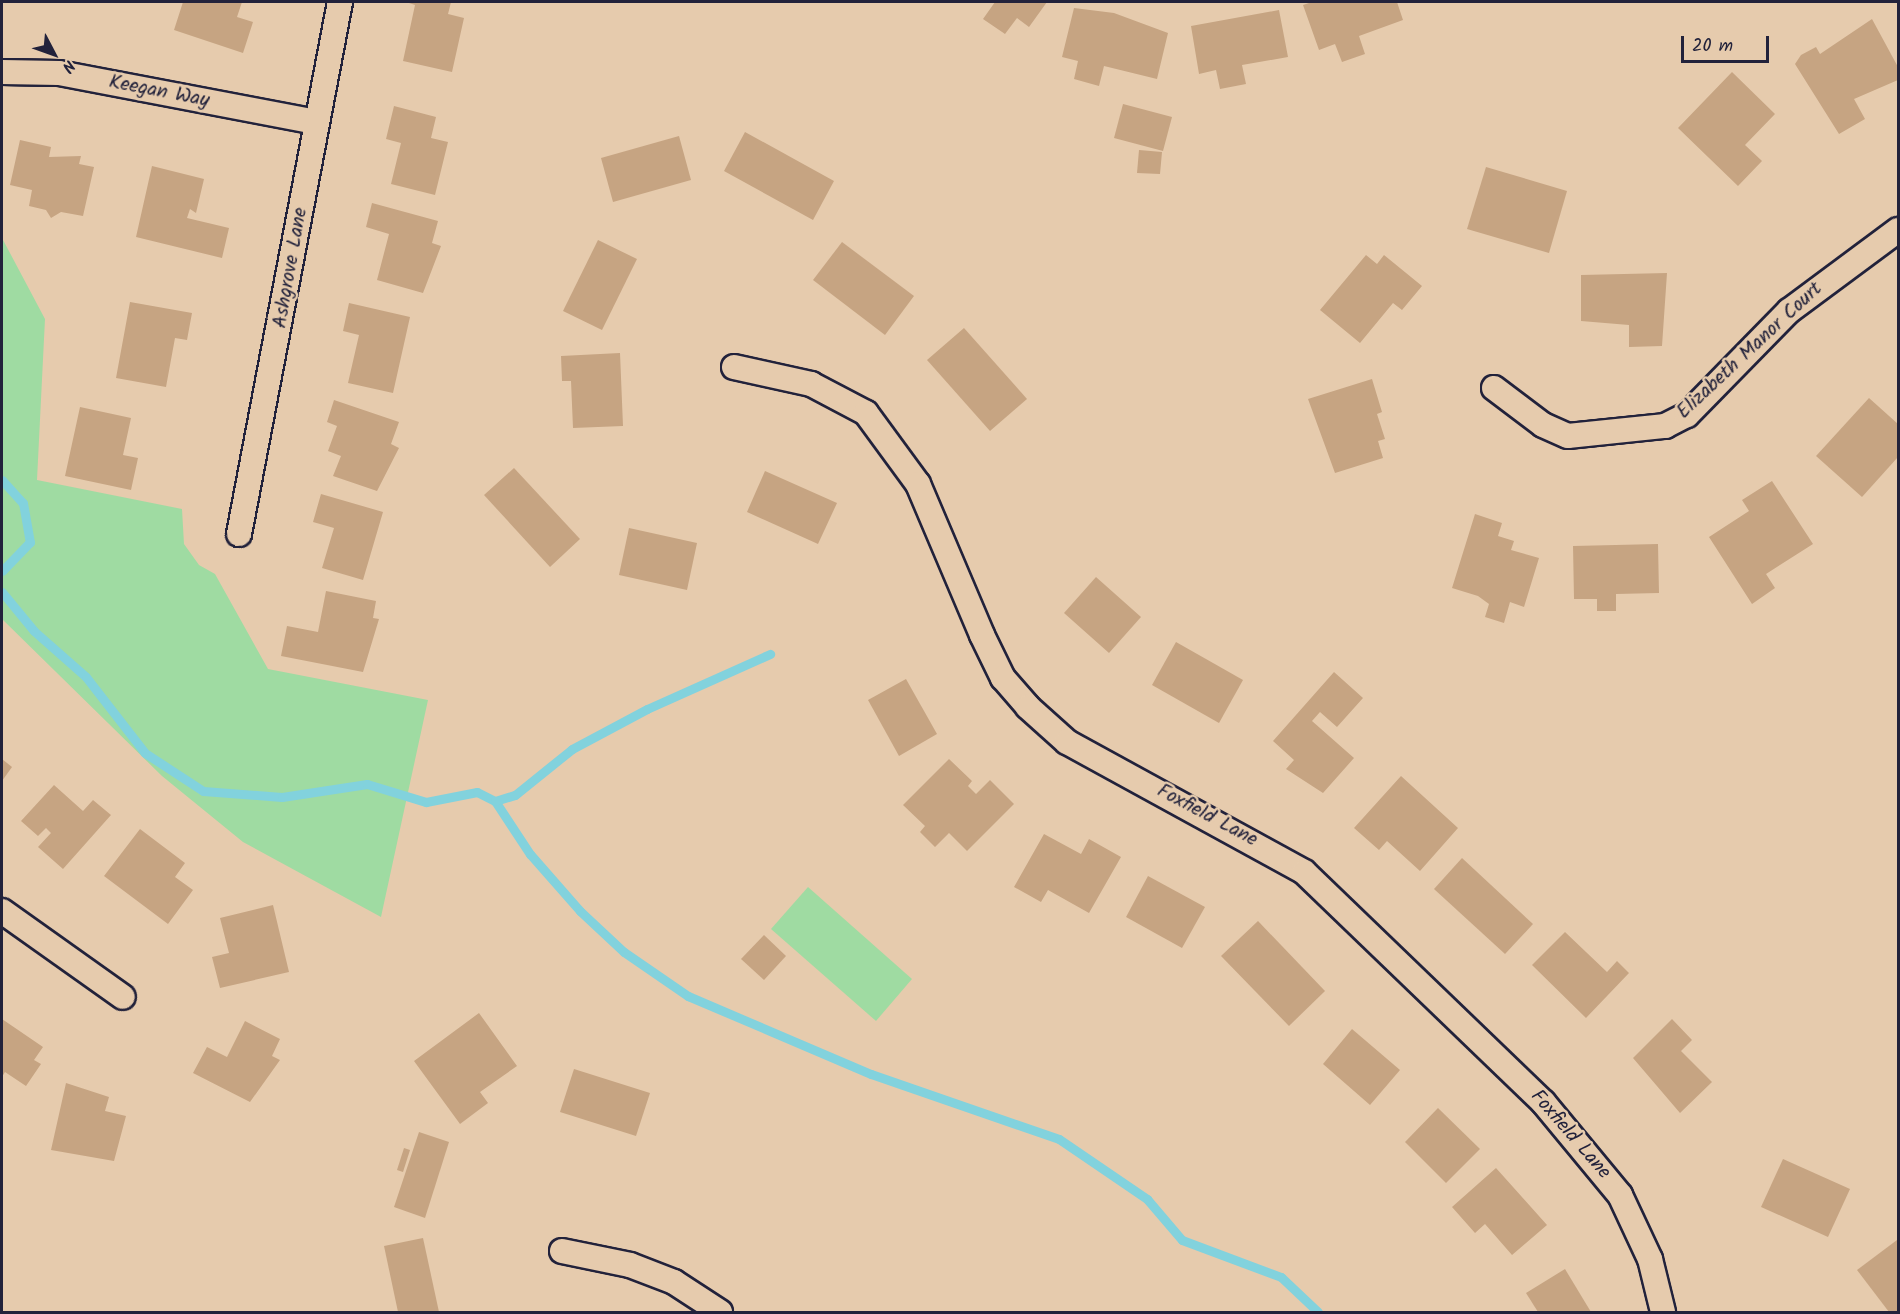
<!DOCTYPE html>
<html>
<head>
<meta charset="utf-8">
<style>
	body { margin:0 }
	#map { position:relative; width:1900px; height:1314px; overflow:hidden; background:#e6cbad; font-family:Kalam,sans-serif }
	div>[style] { position:absolute }
	[style*='--x'] { left:calc(var(--x)*1px); top:calc(var(--y)*1px); width:calc(var(--w)*1px); rotate:calc(var(--a)*1deg) }
	.green>* { inset:0; background:#9fdba2 }
	.stream>* { height:9px; margin:-4.5px; padding:0 4.5px; transform-origin:4.5px; border-radius:4.5px; background:#82d2dd }
	.building>* { inset:0; background:#c6a482 }
	.roads { filter:drop-shadow(2px 0 #22223b) drop-shadow(-2px 0 #22223b) drop-shadow(0 2px #22223b) drop-shadow(0 -2px #22223b) }
	.street>* { height:24px; margin:-12px; padding:0 12px; transform-origin:12px; border-radius:12px; background:#e6cbad }
	span { translate:-50% -50%; white-space:nowrap; text-align:center; line-height:1.15; -webkit-text-stroke:5px #e6cbad; paint-order:stroke }
	.street-label { font-size:20px; color:#22223b }
	.frame { position:absolute; inset:0; border:3px solid #22223b; pointer-events:none }
	.north { position:absolute; left:24px; top:24px; width:60px; height:60px; -webkit-text-stroke:4px #e6cbad; paint-order:stroke; rotate:131deg; font-size:16px; font-weight:700; line-height:24px; text-align:center; color:#22223b }
	.north::after { content:''; display:block; margin:auto; width:21px; height:27px; background:#22223b; clip-path:polygon(50% 0,100% 100%,50% 72%,0 100%) }
	.scale { position:absolute; left:1681px; top:36px; width:88px; height:27px; box-sizing:border-box; border:3px solid #22223b; border-top:0; padding-left:8px; font-size:18px; line-height:21px; white-space:nowrap; color:#22223b; -webkit-text-stroke:4px #e6cbad; paint-order:stroke }
</style>
</head>
<body>
<div id="map">
	<div class="green">
		<div style="clip-path:polygon(2px 238px,45px 319px,37px 480px,182px 509px,184px 544px,199px 565px,215px 574px,268px 669px,428px 700px,381px 917px,243px 842px,162px 776px,2px 619px)"></div>
		<div style="clip-path:polygon(808px 887px,912px 979px,876px 1021px,771px 929px)"></div>
	</div>
	<div class="stream">
		<div style="--x:2;--y:480;--w:31;--a:48"></div>
		<div style="--x:23;--y:503;--w:40;--a:80"></div>
		<div style="--x:30;--y:542;--w:40;--a:134"></div>
		<div style="--x:2;--y:592;--w:50;--a:50.6"></div>
		<div style="--x:34;--y:631;--w:69;--a:41.5"></div>
		<div style="--x:86;--y:677;--w:96;--a:52.2"></div>
		<div style="--x:145;--y:753;--w:69;--a:33.2"></div>
		<div style="--x:203;--y:791;--w:79;--a:4.3"></div>
		<div style="--x:282;--y:797;--w:86;--a:-8.7"></div>
		<div style="--x:367;--y:784;--w:62;--a:17"></div>
		<div style="--x:426;--y:802;--w:52;--a:-11.1"></div>
		<div style="--x:477;--y:792;--w:20;--a:27"></div>
		<div style="--x:495;--y:801;--w:64;--a:56.6"></div>
		<div style="--x:530;--y:854;--w:76;--a:48.7"></div>
		<div style="--x:580;--y:911;--w:60;--a:43"></div>
		<div style="--x:624;--y:952;--w:78;--a:34.5"></div>
		<div style="--x:688;--y:996;--w:199;--a:23.1"></div>
		<div style="--x:871;--y:1074;--w:199;--a:19.1"></div>
		<div style="--x:1059;--y:1139;--w:107;--a:34.3"></div>
		<div style="--x:1147;--y:1199;--w:54;--a:49.5"></div>
		<div style="--x:1182;--y:1240;--w:106;--a:20.5"></div>
		<div style="--x:1281;--y:1277;--w:51;--a:43.4"></div>
		<div style="--x:495;--y:801;--w:21;--a:-17"></div>
		<div style="--x:515;--y:795;--w:73;--a:-38.9"></div>
		<div style="--x:572;--y:749;--w:85;--a:-28.1"></div>
		<div style="--x:647;--y:709;--w:135;--a:-24.1"></div>
	</div>
	<div class="building">
		<div style="clip-path:polygon(183px 2px,242px 2px,237px 17px,253px 22px,243px 53px,174px 30px)"></div>
		<div style="clip-path:polygon(406px 2px,451px 2px,448px 14px,464px 18px,452px 72px,403px 61px,415px 5px)"></div>
		<div style="clip-path:polygon(995px 2px,1047px 2px,1029px 27px,1017px 18px,1005px 34px,983px 19px)"></div>
		<div style="clip-path:polygon(1312px 2px,1397px 2px,1403px 20px,1359px 36px,1365px 54px,1342px 62px,1335px 44px,1319px 50px,1303px 5px)"></div>
		<div style="clip-path:polygon(1074px 8px,1114px 13px,1168px 33px,1157px 79px,1104px 66px,1099px 86px,1074px 79px,1078px 61px,1062px 57px)"></div>
		<div style="clip-path:polygon(1279px 10px,1288px 57px,1242px 65px,1246px 84px,1220px 89px,1216px 70px,1199px 74px,1191px 26px)"></div>
		<div style="clip-path:polygon(1872px 19px,1898px 67px,1898px 80px,1854px 99px,1865px 119px,1839px 134px,1795px 64px,1801px 55px,1816px 47px,1820px 54px)"></div>
		<div style="clip-path:polygon(1732px 72px,1775px 114px,1745px 145px,1762px 161px,1738px 186px,1678px 128px)"></div>
		<div style="clip-path:polygon(1123px 104px,1172px 117px,1163px 151px,1114px 138px)"></div>
		<div style="clip-path:polygon(394px 106px,436px 117px,431px 138px,448px 142px,435px 195px,391px 184px,401px 143px,386px 139px)"></div>
		<div style="clip-path:polygon(745px 132px,834px 181px,813px 220px,724px 171px)"></div>
		<div style="clip-path:polygon(679px 136px,691px 180px,613px 202px,601px 158px)"></div>
		<div style="clip-path:polygon(20px 140px,51px 147px,49px 157px,81px 156px,79px 164px,94px 167px,83px 216px,61px 212px,51px 218px,46px 210px,29px 206px,32px 190px,10px 185px)"></div>
		<div style="clip-path:polygon(1139px 150px,1162px 152px,1160px 174px,1137px 173px)"></div>
		<div style="clip-path:polygon(152px 166px,204px 179px,196px 213px,190px 209px,187px 218px,229px 228px,222px 258px,136px 237px)"></div>
		<div style="clip-path:polygon(1486px 167px,1567px 191px,1549px 253px,1467px 229px)"></div>
		<div style="clip-path:polygon(372px 203px,438px 221px,432px 243px,441px 246px,423px 293px,377px 280px,389px 234px,366px 227px)"></div>
		<div style="clip-path:polygon(598px 240px,637px 259px,602px 330px,563px 311px)"></div>
		<div style="clip-path:polygon(842px 242px,914px 296px,885px 335px,813px 280px)"></div>
		<div style="clip-path:polygon(1366px 255px,1377px 264px,1384px 255px,1422px 286px,1402px 310px,1393px 303px,1360px 343px,1320px 310px)"></div>
		<div style="clip-path:polygon(1667px 273px,1662px 346px,1629px 347px,1629px 325px,1581px 321px,1581px 275px)"></div>
		<div style="clip-path:polygon(130px 302px,192px 313px,187px 340px,175px 338px,166px 387px,116px 378px)"></div>
		<div style="clip-path:polygon(349px 303px,410px 317px,393px 393px,348px 383px,359px 335px,343px 331px)"></div>
		<div style="clip-path:polygon(964px 328px,1027px 399px,990px 431px,927px 360px)"></div>
		<div style="clip-path:polygon(620px 353px,623px 426px,573px 428px,571px 381px,562px 381px,561px 356px)"></div>
		<div style="clip-path:polygon(1372px 379px,1382px 412px,1377px 414px,1385px 439px,1378px 441px,1383px 458px,1335px 473px,1308px 399px)"></div>
		<div style="clip-path:polygon(1869px 398px,1898px 424px,1898px 457px,1862px 497px,1816px 456px)"></div>
		<div style="clip-path:polygon(334px 400px,399px 422px,391px 444px,399px 448px,377px 491px,333px 476px,341px 456px,328px 451px,337px 426px,327px 422px)"></div>
		<div style="clip-path:polygon(80px 407px,131px 418px,123px 455px,138px 458px,131px 490px,65px 476px)"></div>
		<div style="clip-path:polygon(514px 468px,580px 539px,550px 567px,484px 495px)"></div>
		<div style="clip-path:polygon(765px 471px,837px 503px,818px 544px,747px 512px)"></div>
		<div style="clip-path:polygon(1772px 481px,1813px 544px,1766px 574px,1775px 588px,1752px 604px,1709px 537px,1749px 511px,1742px 500px)"></div>
		<div style="clip-path:polygon(321px 494px,383px 512px,363px 580px,322px 568px,334px 528px,313px 522px)"></div>
		<div style="clip-path:polygon(1475px 514px,1502px 523px,1498px 536px,1514px 541px,1511px 550px,1539px 558px,1524px 607px,1510px 602px,1504px 623px,1485px 617px,1489px 604px,1478px 596px,1452px 588px)"></div>
		<div style="clip-path:polygon(629px 528px,697px 543px,687px 590px,619px 575px)"></div>
		<div style="clip-path:polygon(1658px 544px,1659px 593px,1616px 594px,1616px 611px,1597px 611px,1597px 599px,1574px 599px,1573px 546px)"></div>
		<div style="clip-path:polygon(1096px 577px,1141px 617px,1109px 653px,1064px 613px)"></div>
		<div style="clip-path:polygon(326px 591px,376px 601px,373px 618px,379px 619px,363px 672px,281px 656px,287px 626px,318px 632px)"></div>
		<div style="clip-path:polygon(1176px 642px,1243px 680px,1219px 723px,1152px 685px)"></div>
		<div style="clip-path:polygon(1334px 672px,1363px 698px,1337px 727px,1320px 712px,1312px 721px,1354px 758px,1323px 793px,1286px 769px,1294px 760px,1273px 741px)"></div>
		<div style="clip-path:polygon(906px 679px,937px 734px,899px 756px,868px 700px)"></div>
		<div style="clip-path:polygon(2px 759px,12px 767px,2px 781px)"></div>
		<div style="clip-path:polygon(949px 759px,972px 781px,968px 786px,976px 794px,990px 780px,1014px 804px,967px 851px,949px 833px,935px 847px,920px 832px,925px 826px,903px 805px)"></div>
		<div style="clip-path:polygon(1401px 776px,1458px 828px,1420px 871px,1387px 841px,1379px 850px,1354px 828px)"></div>
		<div style="clip-path:polygon(54px 785px,83px 811px,93px 800px,111px 815px,63px 869px,38px 847px,51px 833px,46px 828px,38px 836px,21px 821px)"></div>
		<div style="clip-path:polygon(140px 829px,185px 863px,175px 877px,193px 890px,168px 924px,104px 876px)"></div>
		<div style="clip-path:polygon(1044px 834px,1081px 854px,1089px 839px,1121px 857px,1089px 913px,1048px 890px,1041px 902px,1014px 887px)"></div>
		<div style="clip-path:polygon(1462px 858px,1533px 924px,1505px 954px,1434px 889px)"></div>
		<div style="clip-path:polygon(1148px 876px,1205px 907px,1182px 948px,1126px 917px)"></div>
		<div style="clip-path:polygon(273px 905px,289px 972px,220px 988px,212px 957px,229px 953px,220px 918px)"></div>
		<div style="clip-path:polygon(1258px 921px,1325px 991px,1289px 1026px,1221px 956px)"></div>
		<div style="clip-path:polygon(1565px 932px,1607px 972px,1617px 961px,1629px 973px,1586px 1018px,1532px 965px)"></div>
		<div style="clip-path:polygon(764px 935px,786px 956px,764px 980px,741px 959px)"></div>
		<div style="clip-path:polygon(479px 1013px,517px 1066px,480px 1092px,488px 1103px,460px 1124px,414px 1061px)"></div>
		<div style="clip-path:polygon(2px 1019px,43px 1047px,34px 1060px,41px 1064px,26px 1086px,5px 1072px,2px 1077px)"></div>
		<div style="clip-path:polygon(1672px 1019px,1692px 1040px,1681px 1051px,1712px 1082px,1680px 1113px,1633px 1058px)"></div>
		<div style="clip-path:polygon(245px 1021px,280px 1039px,272px 1056px,280px 1060px,250px 1102px,193px 1073px,207px 1047px,227px 1057px)"></div>
		<div style="clip-path:polygon(1352px 1029px,1400px 1070px,1370px 1105px,1323px 1064px)"></div>
		<div style="clip-path:polygon(574px 1069px,650px 1093px,636px 1136px,560px 1112px)"></div>
		<div style="clip-path:polygon(66px 1083px,109px 1097px,105px 1111px,126px 1116px,114px 1161px,51px 1150px)"></div>
		<div style="clip-path:polygon(1438px 1108px,1480px 1149px,1446px 1183px,1405px 1142px)"></div>
		<div style="clip-path:polygon(419px 1132px,449px 1142px,425px 1218px,394px 1207px)"></div>
		<div style="clip-path:polygon(404px 1148px,410px 1150px,403px 1172px,397px 1170px)"></div>
		<div style="clip-path:polygon(1783px 1159px,1850px 1189px,1828px 1237px,1761px 1207px)"></div>
		<div style="clip-path:polygon(1496px 1168px,1547px 1225px,1512px 1255px,1485px 1224px,1475px 1233px,1452px 1207px)"></div>
		<div style="clip-path:polygon(423px 1238px,439px 1312px,398px 1312px,384px 1246px)"></div>
		<div style="clip-path:polygon(1897px 1240px,1898px 1312px,1889px 1312px,1857px 1270px)"></div>
		<div style="clip-path:polygon(1565px 1269px,1591px 1312px,1538px 1312px,1526px 1293px)"></div>
	</div>
	<div class="roads">
		<div class="street">
			<div style="--x:2;--y:72;--w:57;--a:1"></div>
			<div style="--x:59;--y:73;--w:261;--a:10.8"></div>
			<div style="--x:734;--y:367;--w:79;--a:12.4"></div>
			<div style="--x:811;--y:384;--w:62;--a:27.8"></div>
			<div style="--x:866;--y:413;--w:88;--a:53.8"></div>
			<div style="--x:918;--y:484;--w:164;--a:67"></div>
			<div style="--x:982;--y:635;--w:48;--a:64"></div>
			<div style="--x:1003;--y:678;--w:38;--a:49"></div>
			<div style="--x:1028;--y:707;--w:52;--a:41.9"></div>
			<div style="--x:1067;--y:742;--w:270;--a:28.7"></div>
			<div style="--x:1304;--y:872;--w:332;--a:43.9"></div>
			<div style="--x:1543;--y:1102;--w:121;--a:50.4"></div>
			<div style="--x:1620;--y:1195;--w:71;--a:64.9"></div>
			<div style="--x:1650;--y:1259;--w:55;--a:76.2"></div>
			<div style="--x:1494;--y:388;--w:61;--a:37.1"></div>
			<div style="--x:1543;--y:425;--w:27;--a:24"></div>
			<div style="--x:1568;--y:436;--w:98;--a:-5.9"></div>
			<div style="--x:1665;--y:426;--w:25;--a:-27"></div>
			<div style="--x:1687;--y:415;--w:146;--a:-45.6"></div>
			<div style="--x:1789;--y:311;--w:136;--a:-36.6"></div>
			<div style="--x:239;--y:534;--w:542;--a:-79.25"></div>
			<div style="--x:2;--y:911;--w:148;--a:35.4"></div>
			<div style="--x:562;--y:1251;--w:69;--a:11.6"></div>
			<div style="--x:630;--y:1265;--w:47;--a:21.1"></div>
			<div style="--x:674;--y:1282;--w:55;--a:33.1"></div>
		</div>
	</div>
	<div class="street-label">
		<span style="left:159px;top:92px;rotate:11deg">Keegan Way</span>
		<span style="left:291px;top:268px;rotate:-80deg">Ashgrove Lane</span>
		<span style="left:1750px;top:351px;rotate:-43deg">Elizabeth Manor Court</span>
		<span style="left:1207px;top:816px;rotate:28deg">Foxfield Lane</span>
		<span style="left:1570px;top:1135px;rotate:49deg">Foxfield Lane</span>
	</div>
	<div class="frame"></div>
	<div class="north">N</div>
	<div class="scale">20 m</div>
</div>
</body>
</html>
